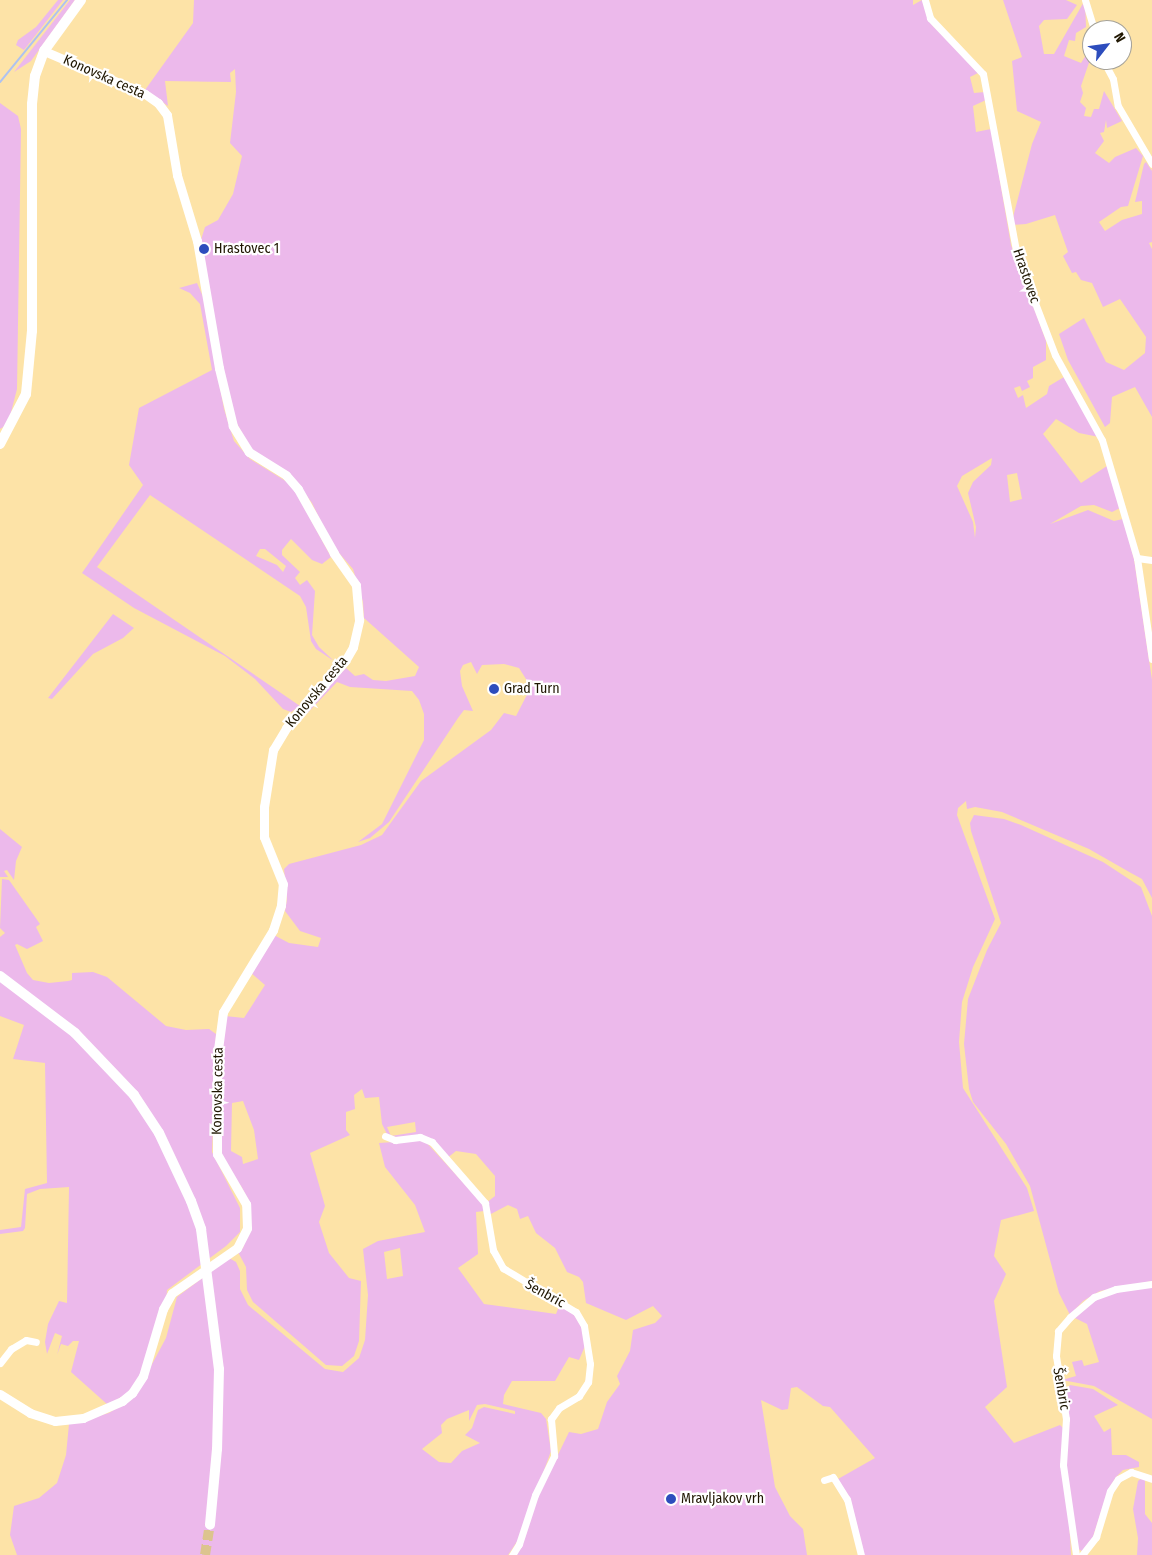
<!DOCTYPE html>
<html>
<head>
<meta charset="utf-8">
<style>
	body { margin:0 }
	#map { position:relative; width:1152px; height:1555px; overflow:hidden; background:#fde3a7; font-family:"Fira Sans Condensed",sans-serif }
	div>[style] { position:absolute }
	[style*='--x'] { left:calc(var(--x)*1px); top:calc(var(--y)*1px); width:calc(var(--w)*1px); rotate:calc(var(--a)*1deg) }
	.green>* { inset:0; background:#ecb9eb }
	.stream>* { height:2px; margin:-1px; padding:0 1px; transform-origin:1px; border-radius:1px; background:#aec2f1 }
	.secondary-tunnel>* { height:10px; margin-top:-5px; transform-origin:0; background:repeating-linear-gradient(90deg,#dcc48e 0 10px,transparent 0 15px) }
	.minor>* { height:7px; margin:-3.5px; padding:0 3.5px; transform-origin:3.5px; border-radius:3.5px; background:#fff }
	.tertiary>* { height:9px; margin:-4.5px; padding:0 4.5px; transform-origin:4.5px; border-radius:4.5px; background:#fff }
	.secondary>* { height:10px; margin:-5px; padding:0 5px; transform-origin:5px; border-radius:5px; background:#fff }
	.dots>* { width:14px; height:14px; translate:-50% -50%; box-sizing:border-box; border:2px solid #fff; border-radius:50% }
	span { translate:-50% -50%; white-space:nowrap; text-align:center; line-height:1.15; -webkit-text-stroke:4.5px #fff; paint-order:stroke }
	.street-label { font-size:14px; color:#1f1601 }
	.poi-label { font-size:14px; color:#1f1601 }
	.left { translate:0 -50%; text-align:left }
	.north { position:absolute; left:1082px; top:20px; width:50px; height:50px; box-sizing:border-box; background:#fff; border:1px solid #a5a299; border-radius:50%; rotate:60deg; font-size:14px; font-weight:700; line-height:20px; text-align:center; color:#1f1601 }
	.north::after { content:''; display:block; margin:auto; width:18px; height:22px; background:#2d4dbd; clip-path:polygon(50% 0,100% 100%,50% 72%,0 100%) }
</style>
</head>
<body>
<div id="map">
	<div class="green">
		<div style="clip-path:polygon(58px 0,63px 0,24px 50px,16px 45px,18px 40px,36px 27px)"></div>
		<div style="clip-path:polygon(70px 0,75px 0,31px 61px,14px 72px)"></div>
		<div style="clip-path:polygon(evenodd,194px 0,913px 0,913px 5px,922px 0,933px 26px,980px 72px,970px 77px,974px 93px,985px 92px,986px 100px,973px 106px,976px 132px,991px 129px,1011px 245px,1046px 341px,1046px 360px,1033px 367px,1033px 378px,1027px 381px,1030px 387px,1022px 391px,1020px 386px,1014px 388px,1018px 398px,1023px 395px,1026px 408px,1047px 394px,1049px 386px,1064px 377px,1099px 437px,1079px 433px,1056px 419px,1043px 434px,1081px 483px,1107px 466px,1120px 508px,1112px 512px,1094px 505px,1081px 506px,1050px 524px,1088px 510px,1114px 521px,1123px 519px,1134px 559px,1152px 680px,1152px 898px,1142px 879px,1131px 873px,1089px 849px,1002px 812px,975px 807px,967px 809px,966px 801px,958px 808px,957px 815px,995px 919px,973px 967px,962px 1002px,959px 1042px,963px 1088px,1027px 1188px,1034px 1211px,1001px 1220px,994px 1256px,1006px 1274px,994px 1301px,1007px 1387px,985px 1407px,1014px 1443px,1060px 1425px,1064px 1429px,1071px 1555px,863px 1555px,838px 1479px,875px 1458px,830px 1407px,823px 1406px,797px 1387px,791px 1388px,788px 1409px,782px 1410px,761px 1400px,775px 1487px,790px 1516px,803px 1529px,807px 1555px,514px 1555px,538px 1496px,569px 1432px,581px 1434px,598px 1429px,607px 1402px,620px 1384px,617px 1376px,630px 1351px,633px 1330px,655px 1323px,662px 1316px,653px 1306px,626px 1320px,586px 1303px,583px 1282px,579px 1277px,567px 1272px,555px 1248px,536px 1233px,528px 1216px,520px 1219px,517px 1209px,508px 1205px,489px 1215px,486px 1203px,495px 1196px,495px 1176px,476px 1154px,456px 1151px,446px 1159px,433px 1141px,388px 1136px,382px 1124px,379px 1097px,365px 1098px,362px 1089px,354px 1095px,355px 1109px,346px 1112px,346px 1130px,350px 1135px,310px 1153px,325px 1206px,319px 1222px,329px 1253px,349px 1278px,361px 1281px,359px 1341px,354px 1356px,342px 1366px,326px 1365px,253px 1302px,247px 1290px,246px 1267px,238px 1252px,243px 1248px,250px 1226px,251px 1205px,241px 1186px,214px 1153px,222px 1031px,225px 1016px,244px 1018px,265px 985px,250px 972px,272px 934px,289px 943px,318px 947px,321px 938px,300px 931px,285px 911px,287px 899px,284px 869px,289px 864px,361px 845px,382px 835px,421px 781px,491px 730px,504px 713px,516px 716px,531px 687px,519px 668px,504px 664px,482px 665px,477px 674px,471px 662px,463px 665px,460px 671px,462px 686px,473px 711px,464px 710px,458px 718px,389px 822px,370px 838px,358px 842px,382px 824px,424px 740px,424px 714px,419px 700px,412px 691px,350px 687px,337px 682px,297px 724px,294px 721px,346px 668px,355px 676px,364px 674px,373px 680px,386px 681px,415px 676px,419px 667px,364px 618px,363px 602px,353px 569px,332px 545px,312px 503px,300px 487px,251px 449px,232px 415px,200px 243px,205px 227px,218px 220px,233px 194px,242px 156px,230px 143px,236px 92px,235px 69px,230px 73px,231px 82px,165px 81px,168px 106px,145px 90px,193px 23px,194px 0,992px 458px,991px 465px,973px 482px,968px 493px,976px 527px,975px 538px,973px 522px,957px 486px,962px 476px,992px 458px,194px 0,1017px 473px,1022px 499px,1010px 502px,1007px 475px,1017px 473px,194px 0,243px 1101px,254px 1130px,258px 1159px,243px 1164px,242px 1157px,231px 1151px,232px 1103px,243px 1101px,194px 0,415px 1122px,416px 1132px,391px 1136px,387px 1127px,415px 1122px)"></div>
		<div style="clip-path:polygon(1003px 0,1066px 0,1077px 5px,1067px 19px,1044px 20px,1039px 26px,1044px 54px,1054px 54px,1085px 0,1086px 27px,1076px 33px,1075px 41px,1069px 40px,1064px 56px,1081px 63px,1086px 55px,1092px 54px,1081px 86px,1083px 93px,1080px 102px,1086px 108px,1084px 116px,1091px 117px,1094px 109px,1099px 109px,1104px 91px,1122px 121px,1107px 128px,1106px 120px,1104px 132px,1100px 133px,1104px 141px,1095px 153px,1109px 163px,1115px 157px,1136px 148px,1143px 156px,1128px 206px,1121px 207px,1099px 222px,1105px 231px,1122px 220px,1142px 214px,1142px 201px,1135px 202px,1144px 164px,1146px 162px,1152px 171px,1152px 242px,1149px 243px,1152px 249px,1152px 417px,1135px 387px,1112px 397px,1110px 423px,1105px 427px,1068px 360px,1059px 334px,1084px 318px,1106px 362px,1124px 370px,1145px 353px,1146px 337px,1120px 299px,1103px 307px,1092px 283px,1081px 280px,1076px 272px,1072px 273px,1063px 256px,1068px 252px,1055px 215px,1026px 224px,1011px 225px,1032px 144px,1041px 122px,1017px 111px,1012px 61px,1022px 57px)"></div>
		<div style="clip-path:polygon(0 103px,18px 116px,21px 129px,17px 389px,8px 424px,0 429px)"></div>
		<div style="clip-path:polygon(evenodd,197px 283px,204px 299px,224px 409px,234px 441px,250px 459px,292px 485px,331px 557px,322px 564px,312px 560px,291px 539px,282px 550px,282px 555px,300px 572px,295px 578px,300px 585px,307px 580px,315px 591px,312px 635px,319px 647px,334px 661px,316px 649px,311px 641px,306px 607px,300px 596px,150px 495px,97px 567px,300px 706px,291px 712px,283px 709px,255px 679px,225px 656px,134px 608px,82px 573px,143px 485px,129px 465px,139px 408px,212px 370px,200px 304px,190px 293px,179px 288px,197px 283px,260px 549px,265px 549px,286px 566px,283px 572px,277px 565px,256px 556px,260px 549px)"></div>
		<div style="clip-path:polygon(113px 614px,134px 628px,123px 638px,93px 654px,52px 699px,48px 698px)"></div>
		<div style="clip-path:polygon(974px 815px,1004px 819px,1021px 825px,1103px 862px,1141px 887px,1152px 916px,1152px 1281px,1100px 1291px,1083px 1301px,1070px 1315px,1059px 1293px,1030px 1186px,1006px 1144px,973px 1102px,969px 1089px,964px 1044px,968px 999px,987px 950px,1001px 923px,971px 831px,970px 823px)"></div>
		<div style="clip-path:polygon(0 829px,22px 847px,16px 861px,14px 880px,7px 870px,4px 871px,8px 877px,0 877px)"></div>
		<div style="clip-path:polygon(2px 879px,9px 880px,40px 924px,36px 927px,43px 941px,27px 949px,17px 944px,15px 945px,27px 973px,33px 980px,49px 983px,68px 981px,72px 980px,72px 973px,93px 972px,107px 977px,166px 1026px,186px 1030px,209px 1029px,216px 1034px,212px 1152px,240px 1208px,240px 1232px,226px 1246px,167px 1290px,165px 1319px,133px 1390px,108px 1405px,71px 1372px,79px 1341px,73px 1341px,68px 1346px,61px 1344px,57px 1355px,62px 1336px,55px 1333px,47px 1354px,45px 1342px,48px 1324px,59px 1301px,67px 1303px,69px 1187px,40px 1189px,27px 1194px,25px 1228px,23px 1231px,0 1234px,0 1230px,21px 1227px,25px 1189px,47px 1183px,45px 1063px,13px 1059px,24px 1025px,0 1016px,0 937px,5px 933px,0 928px)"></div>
		<div style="clip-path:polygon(evenodd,424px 1140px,482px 1203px,484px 1211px,476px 1212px,478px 1254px,458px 1268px,484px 1304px,556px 1314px,560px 1304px,572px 1311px,582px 1328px,585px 1346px,579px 1360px,569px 1357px,555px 1381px,512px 1381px,504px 1395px,503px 1404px,541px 1413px,546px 1419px,551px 1451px,520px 1537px,508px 1555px,17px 1555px,10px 1535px,14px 1506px,39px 1498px,57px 1483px,66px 1455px,69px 1424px,109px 1413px,135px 1396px,166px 1338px,177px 1297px,229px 1258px,236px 1262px,240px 1271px,240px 1289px,248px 1305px,325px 1369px,343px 1372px,359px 1358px,365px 1340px,368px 1295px,363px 1249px,378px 1241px,425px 1232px,415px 1205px,385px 1167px,379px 1143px,424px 1140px,400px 1248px,403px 1276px,387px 1279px,384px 1252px,400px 1248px,424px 1140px,485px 1404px,515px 1411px,515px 1414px,484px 1407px,478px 1410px,472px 1428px,465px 1435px,480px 1443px,462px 1451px,451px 1463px,439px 1462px,422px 1449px,442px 1433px,441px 1425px,447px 1419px,469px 1410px,469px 1421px,477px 1405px,485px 1404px)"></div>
		<div style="clip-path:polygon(1145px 1286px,1152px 1286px,1152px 1419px,1094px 1386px,1062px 1380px,1076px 1376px,1072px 1362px,1082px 1360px,1084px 1366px,1099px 1362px,1087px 1324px,1073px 1317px,1099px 1297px)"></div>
		<div style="clip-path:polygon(1070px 1385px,1093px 1389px,1118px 1405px,1094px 1416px,1104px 1432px,1111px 1428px,1112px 1455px,1126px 1455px,1139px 1462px,1139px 1467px,1123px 1470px,1116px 1477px,1108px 1490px,1092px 1540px,1082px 1551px,1078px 1549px,1065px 1464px,1064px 1393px)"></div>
		<div style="clip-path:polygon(1142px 1478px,1145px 1479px,1145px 1514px,1152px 1523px,1152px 1555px,1137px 1555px,1138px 1538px,1133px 1509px,1138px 1481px)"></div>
	</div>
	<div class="stream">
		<div style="--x:0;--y:82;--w:106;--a:-50.7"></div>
	</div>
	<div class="secondary-tunnel">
		<div style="--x:205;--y:1555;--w:30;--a:-81"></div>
	</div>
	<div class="minor">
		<div style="--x:925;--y:0;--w:19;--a:74"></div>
		<div style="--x:930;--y:18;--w:77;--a:46.6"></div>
		<div style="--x:983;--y:74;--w:185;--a:79.4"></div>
		<div style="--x:1017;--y:256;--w:106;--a:69"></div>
		<div style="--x:1055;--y:355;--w:97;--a:61.1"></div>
		<div style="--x:1102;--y:440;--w:123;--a:73.5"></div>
		<div style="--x:1137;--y:558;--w:102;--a:81.6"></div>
		<div style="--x:1085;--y:0;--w:31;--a:73"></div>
		<div style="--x:1103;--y:60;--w:21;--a:62"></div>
		<div style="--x:1113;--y:79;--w:27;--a:80"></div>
		<div style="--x:1118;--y:106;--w:67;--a:59.6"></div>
		<div style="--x:1137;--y:558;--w:15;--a:8"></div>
		<div style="--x:385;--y:1136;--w:11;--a:22"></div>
		<div style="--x:395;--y:1140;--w:25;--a:-7"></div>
		<div style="--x:420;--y:1137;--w:13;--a:23"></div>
		<div style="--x:432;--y:1142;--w:81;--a:49"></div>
		<div style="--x:485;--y:1203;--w:48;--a:80.3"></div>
		<div style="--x:493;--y:1250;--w:21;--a:61"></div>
		<div style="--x:503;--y:1268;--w:85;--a:31.1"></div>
		<div style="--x:576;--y:1312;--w:16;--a:60"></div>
		<div style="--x:584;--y:1326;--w:38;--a:81"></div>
		<div style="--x:590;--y:1364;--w:18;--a:96"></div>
		<div style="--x:588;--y:1382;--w:17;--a:123"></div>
		<div style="--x:579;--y:1396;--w:23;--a:149"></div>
		<div style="--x:559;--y:1408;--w:14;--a:126"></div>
		<div style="--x:551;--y:1419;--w:37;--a:85"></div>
		<div style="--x:554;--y:1456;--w:43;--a:116"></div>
		<div style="--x:535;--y:1495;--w:52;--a:108.1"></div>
		<div style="--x:519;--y:1544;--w:13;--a:122"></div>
		<div style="--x:0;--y:1363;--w:18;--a:-52"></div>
		<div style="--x:11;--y:1349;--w:17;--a:-31"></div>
		<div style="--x:26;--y:1340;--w:10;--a:11"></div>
		<div style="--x:824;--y:1480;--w:9;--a:-18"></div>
		<div style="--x:833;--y:1477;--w:26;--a:58"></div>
		<div style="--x:847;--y:1499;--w:58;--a:76"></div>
		<div style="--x:1076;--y:1555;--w:91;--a:-98.2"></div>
		<div style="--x:1063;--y:1465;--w:46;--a:-86.3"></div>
		<div style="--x:1066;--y:1419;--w:64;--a:-99"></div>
		<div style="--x:1056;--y:1356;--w:25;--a:-85"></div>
		<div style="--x:1058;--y:1331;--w:18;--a:-49"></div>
		<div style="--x:1070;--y:1317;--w:31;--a:-40"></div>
		<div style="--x:1094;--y:1297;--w:23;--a:-20"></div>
		<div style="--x:1116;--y:1289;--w:36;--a:-8"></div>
		<div style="--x:1082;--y:1555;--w:23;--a:-52"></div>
		<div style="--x:1096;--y:1537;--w:48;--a:-73.1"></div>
		<div style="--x:1110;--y:1491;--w:14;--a:-56"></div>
		<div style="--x:1118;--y:1479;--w:15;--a:-28"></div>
		<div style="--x:1131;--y:1472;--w:22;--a:18"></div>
	</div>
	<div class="tertiary">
		<div style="--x:0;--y:1394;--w:36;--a:32"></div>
		<div style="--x:30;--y:1413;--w:26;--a:18"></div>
		<div style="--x:55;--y:1421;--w:28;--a:-6"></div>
		<div style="--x:83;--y:1418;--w:43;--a:-23.6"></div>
		<div style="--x:122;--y:1401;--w:13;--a:-39"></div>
		<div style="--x:132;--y:1393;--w:20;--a:-57"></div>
		<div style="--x:143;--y:1376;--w:70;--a:-73.4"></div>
		<div style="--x:163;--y:1309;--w:18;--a:-61"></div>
		<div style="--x:172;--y:1293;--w:79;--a:-34.7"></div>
		<div style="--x:237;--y:1248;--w:22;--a:-63"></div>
		<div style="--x:247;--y:1228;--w:24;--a:-92"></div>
		<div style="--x:246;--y:1204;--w:58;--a:-120.1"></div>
		<div style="--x:217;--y:1154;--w:97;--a:-90"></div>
		<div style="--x:217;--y:1057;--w:45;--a:-82.4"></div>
		<div style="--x:223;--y:1012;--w:96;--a:-58.6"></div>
		<div style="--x:273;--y:930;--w:26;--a:-72"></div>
		<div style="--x:281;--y:905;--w:21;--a:-85"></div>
		<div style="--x:283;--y:884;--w:51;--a:-112"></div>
		<div style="--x:264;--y:837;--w:30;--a:-90"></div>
		<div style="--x:264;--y:807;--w:58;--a:-81"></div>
		<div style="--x:273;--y:750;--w:26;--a:-59"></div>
		<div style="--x:286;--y:728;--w:89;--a:-48.6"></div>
		<div style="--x:345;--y:661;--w:16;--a:-60"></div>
		<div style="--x:353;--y:647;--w:28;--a:-77"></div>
		<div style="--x:359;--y:620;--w:35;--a:-95"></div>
		<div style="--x:356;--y:585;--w:39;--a:-125"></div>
		<div style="--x:334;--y:553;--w:73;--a:-119.4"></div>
		<div style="--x:298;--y:489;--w:18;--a:-131"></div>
		<div style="--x:286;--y:475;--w:44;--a:-148.1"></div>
		<div style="--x:249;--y:452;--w:31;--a:-122"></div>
		<div style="--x:233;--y:426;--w:60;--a:-103.6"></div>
		<div style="--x:219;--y:368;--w:129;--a:-99.8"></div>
		<div style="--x:197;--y:241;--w:69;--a:-106.9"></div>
		<div style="--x:177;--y:175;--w:61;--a:-99.5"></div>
		<div style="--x:167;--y:115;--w:15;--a:-127"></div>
		<div style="--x:158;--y:103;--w:16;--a:-145"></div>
		<div style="--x:145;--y:94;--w:110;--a:-156.9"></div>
	</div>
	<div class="secondary">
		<div style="--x:0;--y:444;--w:56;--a:-62.5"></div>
		<div style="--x:26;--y:394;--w:63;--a:-84.6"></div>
		<div style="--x:32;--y:331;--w:227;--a:-90"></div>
		<div style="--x:32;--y:104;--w:28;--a:-84"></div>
		<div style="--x:35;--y:76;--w:27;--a:-70"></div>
		<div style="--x:44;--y:51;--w:63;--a:-54"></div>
		<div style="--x:0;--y:976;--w:94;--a:37.2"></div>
		<div style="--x:75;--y:1033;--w:86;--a:46.4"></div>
		<div style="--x:134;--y:1095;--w:45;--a:56.7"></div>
		<div style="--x:159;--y:1133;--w:75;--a:64.8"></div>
		<div style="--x:191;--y:1201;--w:30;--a:70"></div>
		<div style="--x:201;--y:1229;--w:141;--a:82.7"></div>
		<div style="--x:219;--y:1369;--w:80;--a:91.4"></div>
		<div style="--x:217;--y:1449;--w:76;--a:95.3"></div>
	</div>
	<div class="dots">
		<div style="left:204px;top:249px;background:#2d4dbd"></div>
		<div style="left:494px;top:689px;background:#2d4dbd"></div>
		<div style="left:671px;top:1499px;background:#2d4dbd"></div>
	</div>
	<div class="street-label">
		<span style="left:104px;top:77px;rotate:24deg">Konovska cesta</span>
		<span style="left:1026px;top:276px;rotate:71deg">Hrastovec</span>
		<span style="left:317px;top:692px;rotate:-50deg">Konovska cesta</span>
		<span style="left:218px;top:1091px;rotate:-89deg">Konovska cesta</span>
		<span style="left:545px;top:1294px;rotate:29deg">Šenbric</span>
		<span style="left:1061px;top:1389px;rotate:80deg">Šenbric</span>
	</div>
	<div class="poi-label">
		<span class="left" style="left:214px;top:249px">Hrastovec 1</span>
		<span class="left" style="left:504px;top:689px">Grad Turn</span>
		<span class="left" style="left:681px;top:1499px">Mravljakov vrh</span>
	</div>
	<div class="north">N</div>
</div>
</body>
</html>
